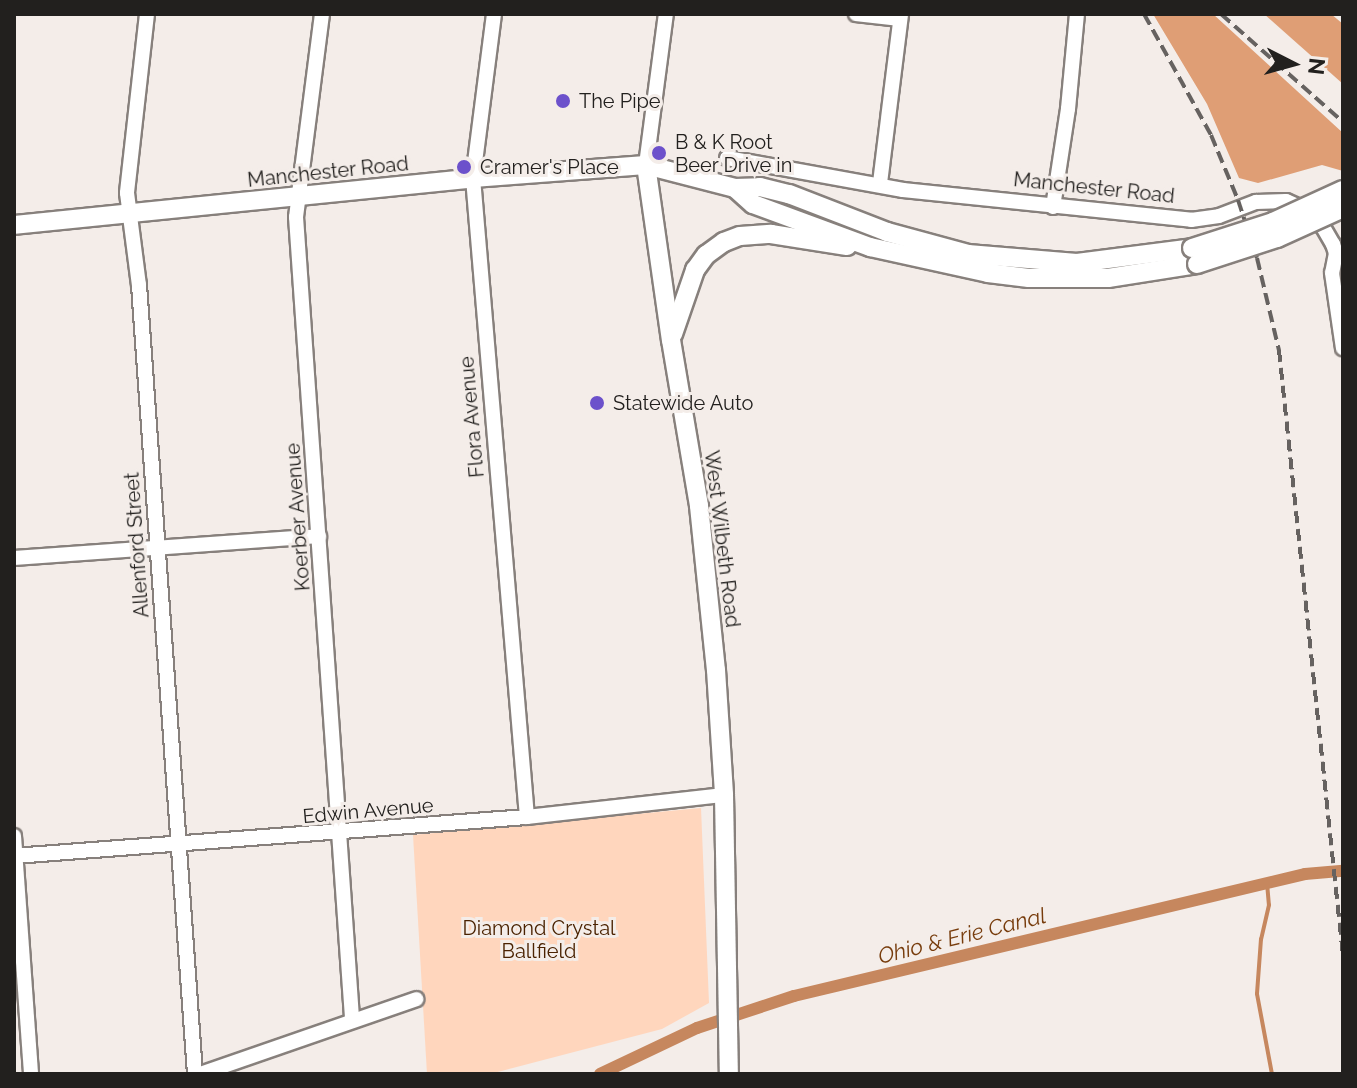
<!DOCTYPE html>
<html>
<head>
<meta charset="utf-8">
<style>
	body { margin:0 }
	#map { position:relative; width:1357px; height:1088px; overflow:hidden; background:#f4ede9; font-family:Raleway,sans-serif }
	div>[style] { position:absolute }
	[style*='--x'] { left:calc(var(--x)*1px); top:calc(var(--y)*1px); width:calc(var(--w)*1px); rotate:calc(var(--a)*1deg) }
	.green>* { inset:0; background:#ffd6bd }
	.forest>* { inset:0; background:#df9e75 }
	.stream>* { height:4px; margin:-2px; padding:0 2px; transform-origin:2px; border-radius:2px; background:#c6875e }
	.canal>* { height:12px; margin:-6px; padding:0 6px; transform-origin:6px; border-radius:6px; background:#c6875e }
	.roads { filter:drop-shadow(2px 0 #87807c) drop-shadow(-2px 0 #87807c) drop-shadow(0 2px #87807c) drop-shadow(0 -2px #87807c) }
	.minor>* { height:14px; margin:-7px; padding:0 7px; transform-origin:7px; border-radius:7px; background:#fff }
	.secondary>* { height:18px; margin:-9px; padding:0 9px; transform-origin:9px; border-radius:9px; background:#fff }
	.rail>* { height:4px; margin-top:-2px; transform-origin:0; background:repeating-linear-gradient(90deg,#666260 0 12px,transparent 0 18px) }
	.bridges { filter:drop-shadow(2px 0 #87807c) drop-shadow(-2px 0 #87807c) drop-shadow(0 2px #87807c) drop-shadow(0 -2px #87807c) }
	.secondary-bridge>* { height:18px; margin:-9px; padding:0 9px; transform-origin:9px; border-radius:9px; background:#fff }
	.dots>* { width:22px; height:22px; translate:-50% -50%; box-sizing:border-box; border:4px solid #f4ede9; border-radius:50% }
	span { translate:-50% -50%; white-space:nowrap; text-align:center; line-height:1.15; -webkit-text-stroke:6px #f4ede9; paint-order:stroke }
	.poi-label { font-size:20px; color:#22201e }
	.left { translate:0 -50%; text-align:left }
	.street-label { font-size:20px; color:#22201e }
	.park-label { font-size:20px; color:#4a2201 }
	.water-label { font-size:22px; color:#773c0c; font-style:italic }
	.frame { position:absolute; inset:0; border:16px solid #22201e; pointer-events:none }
	.north { position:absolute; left:1253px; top:24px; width:80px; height:80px; -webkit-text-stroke:6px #f4ede9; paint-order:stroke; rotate:96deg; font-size:22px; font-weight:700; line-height:32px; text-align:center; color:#22201e }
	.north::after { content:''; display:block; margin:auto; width:28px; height:36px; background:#22201e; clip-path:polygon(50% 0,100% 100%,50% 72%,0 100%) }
</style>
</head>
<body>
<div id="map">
	<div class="green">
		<div style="clip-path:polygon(701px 808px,709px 1003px,662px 1029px,490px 1074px,427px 1074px,413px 835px)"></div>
	</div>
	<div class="forest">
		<div style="clip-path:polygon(1153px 14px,1213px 14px,1343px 133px,1343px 171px,1322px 165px,1258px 183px,1239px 178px,1207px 104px)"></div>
		<div style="clip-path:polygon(1264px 14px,1331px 14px,1343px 24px,1343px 84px)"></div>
	</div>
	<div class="stream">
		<div style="--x:1267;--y:883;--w:22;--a:85"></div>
		<div style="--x:1269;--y:905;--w:35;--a:103"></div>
		<div style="--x:1261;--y:939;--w:55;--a:94.2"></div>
		<div style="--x:1257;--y:994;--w:81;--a:79.4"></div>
	</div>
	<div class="canal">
		<div style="--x:600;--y:1074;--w:107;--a:-25.4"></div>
		<div style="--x:697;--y:1028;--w:102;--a:-18.3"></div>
		<div style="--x:794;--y:996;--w:525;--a:-13.43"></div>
		<div style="--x:1305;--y:874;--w:38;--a:-5"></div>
	</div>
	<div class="roads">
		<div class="minor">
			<div style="--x:147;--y:14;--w:180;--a:96.4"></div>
			<div style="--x:127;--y:193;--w:93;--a:82.6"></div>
			<div style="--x:139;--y:285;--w:791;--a:85.94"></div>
			<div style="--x:322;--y:14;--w:205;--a:97.3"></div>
			<div style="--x:296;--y:217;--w:803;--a:86"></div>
			<div style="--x:494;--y:14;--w:165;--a:97.3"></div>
			<div style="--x:473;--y:178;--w:641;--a:85.17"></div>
			<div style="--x:856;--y:14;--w:44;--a:6.5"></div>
			<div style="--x:727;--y:158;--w:179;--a:10.3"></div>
			<div style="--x:903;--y:190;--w:290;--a:5.9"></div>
			<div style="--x:1191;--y:220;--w:28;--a:-8"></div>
			<div style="--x:1219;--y:216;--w:40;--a:-21"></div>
			<div style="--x:1256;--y:202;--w:30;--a:-2"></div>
			<div style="--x:1286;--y:201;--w:17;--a:24"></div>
			<div style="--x:1302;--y:208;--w:28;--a:42"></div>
			<div style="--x:1323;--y:227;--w:20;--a:60"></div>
			<div style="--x:1333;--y:244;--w:9;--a:72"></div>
			<div style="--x:1336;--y:253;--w:20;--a:101"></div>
			<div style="--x:1332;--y:273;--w:76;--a:81.7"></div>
			<div style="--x:646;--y:165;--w:152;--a:-82.5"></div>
			<div style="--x:880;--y:183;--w:170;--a:-82.9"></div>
			<div style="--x:1053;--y:207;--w:99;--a:-81.3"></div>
			<div style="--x:1068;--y:109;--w:95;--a:-84.6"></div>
			<div style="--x:14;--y:558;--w:306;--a:-4.1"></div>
			<div style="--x:14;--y:836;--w:239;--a:85.9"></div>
			<div style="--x:14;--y:856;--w:514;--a:-4.35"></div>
			<div style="--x:527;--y:817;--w:198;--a:-6.4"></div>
			<div style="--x:200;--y:1074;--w:229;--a:-19.1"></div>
		</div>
		<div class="secondary">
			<div style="--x:646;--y:165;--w:177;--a:81.9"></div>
			<div style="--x:671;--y:340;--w:168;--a:80.4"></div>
			<div style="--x:699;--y:506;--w:165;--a:84.1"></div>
			<div style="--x:716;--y:670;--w:125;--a:86.3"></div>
			<div style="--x:724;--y:795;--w:279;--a:89"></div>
			<div style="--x:735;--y:188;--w:24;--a:42"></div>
			<div style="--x:753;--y:204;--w:125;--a:20.2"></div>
			<div style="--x:870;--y:247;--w:121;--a:12.4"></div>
			<div style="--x:988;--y:273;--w:41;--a:7"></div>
			<div style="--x:1029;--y:278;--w:79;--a:0"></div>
			<div style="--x:1108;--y:278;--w:90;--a:-8.9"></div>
			<div style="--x:14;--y:225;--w:461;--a:-5.8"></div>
			<div style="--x:473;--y:178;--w:173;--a:-4.3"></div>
			<div style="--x:646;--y:165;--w:92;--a:14.5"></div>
			<div style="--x:735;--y:188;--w:25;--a:-2"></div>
			<div style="--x:760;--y:187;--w:30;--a:14"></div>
			<div style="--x:789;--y:194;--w:105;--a:21.2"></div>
			<div style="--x:887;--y:232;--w:84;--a:15.2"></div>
			<div style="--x:968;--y:254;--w:109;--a:4.7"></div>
			<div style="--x:1077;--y:263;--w:116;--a:-7.4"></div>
			<div style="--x:673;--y:334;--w:68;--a:-71"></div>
			<div style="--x:695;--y:270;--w:19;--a:-54"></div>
			<div style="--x:706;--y:255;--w:22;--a:-36"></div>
			<div style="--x:724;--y:242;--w:17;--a:-21"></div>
			<div style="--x:740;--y:236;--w:31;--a:-4"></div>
			<div style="--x:771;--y:234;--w:77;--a:9"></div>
		</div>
	</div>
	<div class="rail">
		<div style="--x:1144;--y:14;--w:138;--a:61"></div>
		<div style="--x:1211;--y:135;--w:70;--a:67.4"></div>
		<div style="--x:1238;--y:200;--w:61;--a:71.9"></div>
		<div style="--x:1257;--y:258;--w:95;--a:76.6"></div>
		<div style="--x:1279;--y:350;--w:609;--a:83.97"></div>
		<div style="--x:1221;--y:14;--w:163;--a:41.5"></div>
	</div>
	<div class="bridges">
		<div class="secondary-bridge">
			<div style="--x:1192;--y:248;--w:85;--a:-17.8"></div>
			<div style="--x:1273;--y:222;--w:77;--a:-24.6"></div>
			<div style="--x:1197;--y:264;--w:84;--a:-18"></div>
			<div style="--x:1277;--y:238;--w:72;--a:-24.4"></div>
		</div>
	</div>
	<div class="dots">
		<div style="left:563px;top:101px;background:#6c51cb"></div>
		<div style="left:659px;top:153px;background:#6c51cb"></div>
		<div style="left:464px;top:167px;background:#6c51cb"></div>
		<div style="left:597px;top:403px;background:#6c51cb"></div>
	</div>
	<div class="poi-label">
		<span class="left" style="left:579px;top:101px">The Pipe</span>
		<span class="left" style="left:675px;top:154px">B &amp; K Root<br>Beer Drive in</span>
		<span class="left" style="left:480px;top:167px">Cramer's Place</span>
		<span class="left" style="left:613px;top:403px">Statewide Auto</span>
	</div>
	<div class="street-label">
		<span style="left:328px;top:172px;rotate:-6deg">Manchester Road</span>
		<span style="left:1094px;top:188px;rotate:6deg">Manchester Road</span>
		<span style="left:472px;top:417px;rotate:-95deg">Flora Avenue</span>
		<span style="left:298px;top:517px;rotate:-94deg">Koerber Avenue</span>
		<span style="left:722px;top:539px;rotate:83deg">West Wilbeth Road</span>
		<span style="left:137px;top:545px;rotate:-94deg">Allenford Street</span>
		<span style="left:368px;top:811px;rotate:-5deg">Edwin Avenue</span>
	</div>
	<div class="park-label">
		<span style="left:539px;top:940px">Diamond Crystal<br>Ballfield</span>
	</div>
	<div class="water-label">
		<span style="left:962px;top:936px;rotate:-14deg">Ohio &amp; Erie Canal</span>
	</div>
	<div class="frame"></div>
	<div class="north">N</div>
</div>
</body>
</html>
